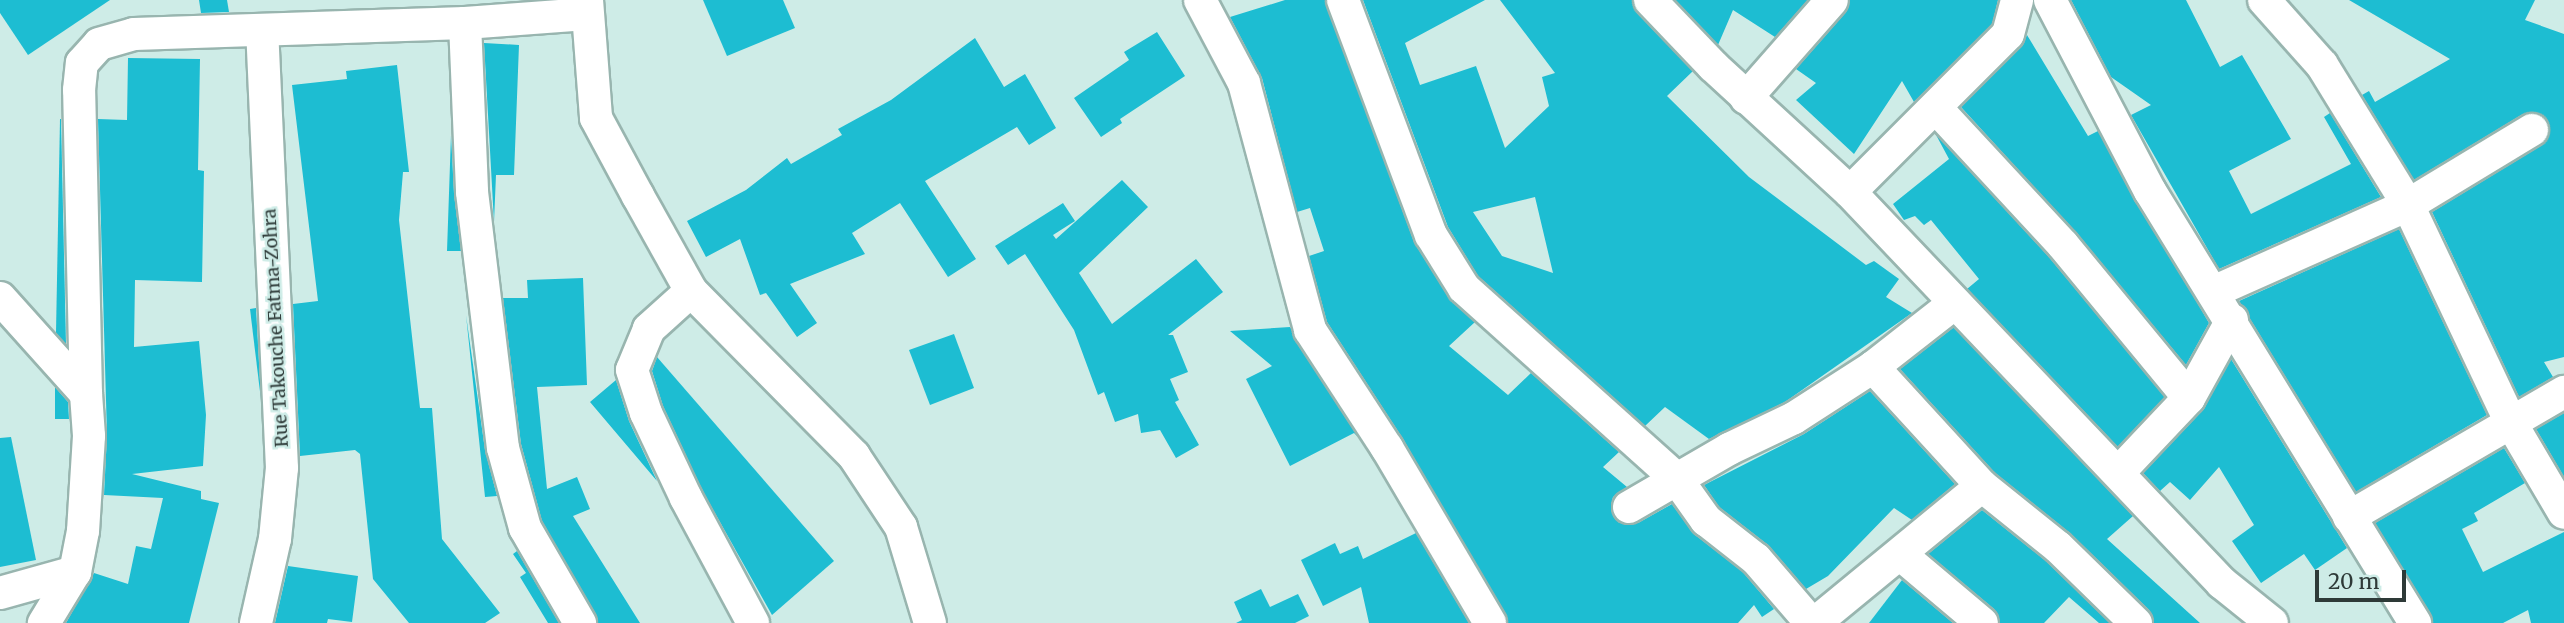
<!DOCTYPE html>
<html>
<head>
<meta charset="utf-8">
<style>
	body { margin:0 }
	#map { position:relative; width:2564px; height:623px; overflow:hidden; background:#ceece7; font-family:Merriweather,serif }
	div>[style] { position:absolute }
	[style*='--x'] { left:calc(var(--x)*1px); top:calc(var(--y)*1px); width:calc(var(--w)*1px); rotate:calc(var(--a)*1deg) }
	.building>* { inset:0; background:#1dbdd2 }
	.roads { filter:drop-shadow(2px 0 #98b5af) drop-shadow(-2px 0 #98b5af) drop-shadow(0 2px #98b5af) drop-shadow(0 -2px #98b5af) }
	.street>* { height:32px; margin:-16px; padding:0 16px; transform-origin:16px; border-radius:16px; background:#fff }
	span { translate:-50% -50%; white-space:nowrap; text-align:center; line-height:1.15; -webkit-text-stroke:5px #ceece7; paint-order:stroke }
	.street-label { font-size:18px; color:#2e3a38 }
	.scale { position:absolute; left:2315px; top:570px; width:91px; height:32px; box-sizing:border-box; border:4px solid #2e3a38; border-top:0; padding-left:9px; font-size:21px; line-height:24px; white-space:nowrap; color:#2e3a38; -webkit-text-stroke:5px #ceece7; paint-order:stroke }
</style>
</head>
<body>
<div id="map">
	<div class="building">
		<div style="clip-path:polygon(0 0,110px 0,28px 55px,0 13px)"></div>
		<div style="clip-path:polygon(199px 0,227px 0,229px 12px,201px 13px)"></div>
		<div style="clip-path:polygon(703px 0,783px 0,795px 28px,727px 56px)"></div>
		<div style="clip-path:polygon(1285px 0,1325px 0,1414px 242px,1449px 298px,1475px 322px,1449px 346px,1508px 395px,1531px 373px,1619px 452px,1603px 467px,1627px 487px,1613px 497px,1611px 506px,1619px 523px,1638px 523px,1672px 504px,1694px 534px,1743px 572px,1774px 609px,1762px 617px,1754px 605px,1738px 623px,1508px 623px,1403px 439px,1327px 322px,1309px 256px,1324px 251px,1310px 208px,1297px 212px,1262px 78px,1230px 17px)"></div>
		<div style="clip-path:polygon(evenodd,1363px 0,1485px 0,1405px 43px,1420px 85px,1476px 66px,1505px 148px,1549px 106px,1542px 77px,1555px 73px,1500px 0,1632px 0,1637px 13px,1693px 71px,1667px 96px,1749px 177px,1866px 265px,1874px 261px,1899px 279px,1886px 297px,1912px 313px,1785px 402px,1709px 439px,1665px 407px,1645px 426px,1478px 276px,1448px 227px,1363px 0,1535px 197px,1553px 273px,1502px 256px,1473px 212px,1535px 197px)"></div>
		<div style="clip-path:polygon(1675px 0,1808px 0,1775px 37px,1733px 10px,1718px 45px)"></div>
		<div style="clip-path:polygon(1850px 0,1998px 0,1992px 25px,1914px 102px,1902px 81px,1854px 154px,1796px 100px,1816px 83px,1796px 69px,1846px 12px)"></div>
		<div style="clip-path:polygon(2071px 0,2186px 0,2220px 67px,2242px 55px,2291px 139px,2229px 171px,2251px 214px,2351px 164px,2324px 117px,2330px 113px,2381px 197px,2219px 269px,2131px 115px,2151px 105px,2111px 77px)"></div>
		<div style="clip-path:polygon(2349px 0,2535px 0,2525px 20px,2564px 34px,2564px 357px,2544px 362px,2553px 377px,2519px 397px,2432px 212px,2542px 145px,2548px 138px,2548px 121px,2540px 114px,2523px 114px,2414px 180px,2362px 95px,2369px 91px,2375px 102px,2450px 59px)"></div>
		<div style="clip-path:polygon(1157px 32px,1185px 76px,1120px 119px,1122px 123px,1101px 137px,1074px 98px,1129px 60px,1124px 52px)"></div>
		<div style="clip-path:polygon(2027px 35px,2088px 136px,2098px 131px,2209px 323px,2186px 365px,2076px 233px,1961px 107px,2021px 47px)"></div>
		<div style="clip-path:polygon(975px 38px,1004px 87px,1025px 74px,1056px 128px,1029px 145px,1017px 127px,925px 181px,976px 259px,948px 277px,900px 203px,852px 233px,865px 254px,790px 284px,817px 323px,797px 337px,766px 293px,760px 295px,740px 239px,706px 257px,687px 221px,746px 190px,787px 158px,791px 164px,842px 135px,838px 129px,891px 100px)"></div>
		<div style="clip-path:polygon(484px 43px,519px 45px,514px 175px,496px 175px,494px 222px)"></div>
		<div style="clip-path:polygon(128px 58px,200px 59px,198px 170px,204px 171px,202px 282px,135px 280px,134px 347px,199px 341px,206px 415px,203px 466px,132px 474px,201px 491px,201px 499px,219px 503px,189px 623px,66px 623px,94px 573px,128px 584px,136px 546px,151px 549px,163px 498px,104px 495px,107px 435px,98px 119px,127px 120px)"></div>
		<div style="clip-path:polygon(397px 65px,409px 172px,403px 172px,399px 220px,420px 408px,432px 408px,442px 539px,500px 613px,485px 623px,409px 623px,373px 579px,360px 454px,355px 450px,300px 456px,293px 304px,318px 301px,292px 85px,347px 79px,346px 71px)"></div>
		<div style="clip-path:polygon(60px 119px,61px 119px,66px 345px,56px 333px)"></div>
		<div style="clip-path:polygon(1935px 133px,2049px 257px,2165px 397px,2118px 447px,1967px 289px,1979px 279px,1931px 220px,1924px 225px,1915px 216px,1904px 220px,1893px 204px,1949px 159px)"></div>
		<div style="clip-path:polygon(451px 135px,454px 194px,461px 251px,447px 251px)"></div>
		<div style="clip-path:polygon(1122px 180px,1148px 207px,1079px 273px,1112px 324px,1196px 259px,1223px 292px,1168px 335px,1173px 335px,1188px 372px,1170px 379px,1179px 400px,1175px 402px,1199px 445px,1176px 458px,1160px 430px,1141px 433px,1138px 414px,1115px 422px,1104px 392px,1098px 395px,1074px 330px,1025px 254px,1008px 265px,995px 246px,1063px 203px,1075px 221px,1053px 235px,1056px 239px)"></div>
		<div style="clip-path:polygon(2399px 229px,2487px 415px,2356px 492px,2239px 301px)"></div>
		<div style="clip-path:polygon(583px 278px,587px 385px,537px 387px,547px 489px,577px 477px,590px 509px,573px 516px,640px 623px,598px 623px,542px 521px,521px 444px,503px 298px,528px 298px,527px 280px)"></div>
		<div style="clip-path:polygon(256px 308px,261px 400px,250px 309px)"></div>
		<div style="clip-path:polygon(466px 315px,485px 450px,497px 496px,485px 497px)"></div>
		<div style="clip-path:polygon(1290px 327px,1358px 437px,1354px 433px,1290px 466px,1246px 379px,1272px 366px,1230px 331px)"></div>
		<div style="clip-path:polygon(1954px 327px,2133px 516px,2107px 539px,2200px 623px,2154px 623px,2149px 610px,2071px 534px,1995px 473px,1900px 369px)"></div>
		<div style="clip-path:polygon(954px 334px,974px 388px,930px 405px,909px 350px)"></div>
		<div style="clip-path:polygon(657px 357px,834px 561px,772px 615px,702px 490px,663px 406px,652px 371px)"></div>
		<div style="clip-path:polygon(2231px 359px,2347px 548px,2315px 570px,2304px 554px,2261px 583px,2232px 541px,2254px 525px,2219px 467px,2190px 500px,2170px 482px,2160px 491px,2143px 473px,2203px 410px)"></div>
		<div style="clip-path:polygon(616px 380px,629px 421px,657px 481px,590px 402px)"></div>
		<div style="clip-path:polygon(55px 387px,68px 402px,69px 419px,55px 419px)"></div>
		<div style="clip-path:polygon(1870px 391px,1955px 484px,1912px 520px,1894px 508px,1828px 576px,1806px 589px,1768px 545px,1719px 507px,1704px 485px,1804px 434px)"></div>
		<div style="clip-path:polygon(2564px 413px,2564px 477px,2536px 429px)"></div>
		<div style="clip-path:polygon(11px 437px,36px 560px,0 567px,0 438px)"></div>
		<div style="clip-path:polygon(2504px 448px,2525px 483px,2474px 513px,2478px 521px,2462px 529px,2483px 572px,2564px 532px,2564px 623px,2531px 623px,2528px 610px,2503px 623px,2433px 623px,2375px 523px)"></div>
		<div style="clip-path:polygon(1982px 510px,2046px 561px,2110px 623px,2099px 623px,2069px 597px,2044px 623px,2000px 623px,1994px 609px,1928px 554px)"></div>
		<div style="clip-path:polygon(1416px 533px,1469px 623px,1369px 623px,1361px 587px,1323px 606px,1301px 560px,1335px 543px,1340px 554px,1358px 546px,1363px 559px)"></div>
		<div style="clip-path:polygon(517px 551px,559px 623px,548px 623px,520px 577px,526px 573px,513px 554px)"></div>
		<div style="clip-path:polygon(288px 566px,358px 576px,352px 622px,328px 619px,327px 623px,275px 623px)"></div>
		<div style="clip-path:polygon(1902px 580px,1953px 623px,1869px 623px)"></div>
		<div style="clip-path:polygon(1261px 589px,1270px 607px,1298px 594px,1309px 616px,1295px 623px,1236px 623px,1242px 620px,1234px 602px)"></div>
	</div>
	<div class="roads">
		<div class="street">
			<div style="--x:587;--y:0;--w:118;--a:85.6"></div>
			<div style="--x:596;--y:118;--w:89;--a:61.7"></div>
			<div style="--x:638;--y:196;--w:109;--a:60.8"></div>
			<div style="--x:691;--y:291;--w:232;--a:45.3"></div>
			<div style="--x:854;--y:456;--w:85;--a:56.5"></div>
			<div style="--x:901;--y:527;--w:100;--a:73.2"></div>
			<div style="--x:1200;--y:0;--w:94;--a:62.1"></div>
			<div style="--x:1244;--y:83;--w:256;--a:75"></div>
			<div style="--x:1310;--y:330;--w:141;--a:56.9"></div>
			<div style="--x:1387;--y:448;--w:203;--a:59.5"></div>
			<div style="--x:1343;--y:0;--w:251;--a:69.5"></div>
			<div style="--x:1431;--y:235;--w:62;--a:58.1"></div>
			<div style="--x:1464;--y:288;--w:285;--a:41.9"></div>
			<div style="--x:1676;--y:478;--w:52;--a:54.5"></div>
			<div style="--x:1706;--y:520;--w:63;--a:38"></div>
			<div style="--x:1756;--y:559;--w:84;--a:49.3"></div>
			<div style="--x:1650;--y:0;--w:91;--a:46.3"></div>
			<div style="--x:1713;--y:66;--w:186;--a:42.6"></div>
			<div style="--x:1850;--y:192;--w:540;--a:46.43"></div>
			<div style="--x:2222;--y:583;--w:64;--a:38.7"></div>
			<div style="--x:2050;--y:0;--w:216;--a:62.4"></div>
			<div style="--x:2150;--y:191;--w:507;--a:58.47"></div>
			<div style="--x:2264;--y:0;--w:87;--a:48.3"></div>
			<div style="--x:2322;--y:65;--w:164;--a:58.4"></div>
			<div style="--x:2408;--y:205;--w:241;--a:64.7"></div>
			<div style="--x:2511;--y:423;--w:104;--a:59.5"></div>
			<div style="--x:465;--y:23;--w:169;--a:87.6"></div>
			<div style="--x:472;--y:192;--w:258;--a:83.1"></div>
			<div style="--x:503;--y:448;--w:83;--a:74.6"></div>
			<div style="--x:525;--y:528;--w:110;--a:59.9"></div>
			<div style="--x:1746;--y:98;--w:130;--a:-48.7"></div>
			<div style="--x:1937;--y:109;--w:185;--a:47.2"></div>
			<div style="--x:2063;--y:245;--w:198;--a:50.5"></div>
			<div style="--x:1850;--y:192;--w:223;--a:-45"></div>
			<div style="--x:2008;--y:34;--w:35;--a:-75"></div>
			<div style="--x:691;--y:291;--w:57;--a:137.9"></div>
			<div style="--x:649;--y:329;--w:44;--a:112.5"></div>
			<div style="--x:632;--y:370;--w:45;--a:72"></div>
			<div style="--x:646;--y:413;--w:94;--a:64.8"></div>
			<div style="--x:686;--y:498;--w:142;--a:61.8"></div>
			<div style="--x:2213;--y:292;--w:214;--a:-24"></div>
			<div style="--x:2408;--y:205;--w:145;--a:-31.2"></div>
			<div style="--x:0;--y:298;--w:129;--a:48.1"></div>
			<div style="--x:86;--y:394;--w:42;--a:85.9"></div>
			<div style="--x:89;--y:436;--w:95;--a:93.6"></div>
			<div style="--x:83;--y:531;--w:42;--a:101"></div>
			<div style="--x:75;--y:572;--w:60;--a:121.3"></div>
			<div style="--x:1873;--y:367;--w:161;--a:47.5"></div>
			<div style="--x:1982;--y:486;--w:97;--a:38.8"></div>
			<div style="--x:2058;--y:547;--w:109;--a:44.3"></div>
			<div style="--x:86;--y:394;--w:304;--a:-91.3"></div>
			<div style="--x:79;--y:90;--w:27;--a:-84"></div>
			<div style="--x:82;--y:63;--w:25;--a:-48"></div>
			<div style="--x:99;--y:44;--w:36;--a:-16"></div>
			<div style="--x:134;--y:34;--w:331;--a:-1.9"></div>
			<div style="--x:465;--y:23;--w:122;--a:-4.2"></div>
			<div style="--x:2120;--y:471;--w:100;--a:-46.6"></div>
			<div style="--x:2189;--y:398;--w:89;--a:-61.1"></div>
			<div style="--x:1629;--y:507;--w:116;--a:-30.1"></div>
			<div style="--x:1729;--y:449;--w:72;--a:-25.5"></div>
			<div style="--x:1794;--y:418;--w:94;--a:-32.8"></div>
			<div style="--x:1873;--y:367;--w:104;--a:-38"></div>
			<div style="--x:2349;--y:517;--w:249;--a:-30.2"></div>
			<div style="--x:1900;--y:554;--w:107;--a:40.1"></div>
			<div style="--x:0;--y:593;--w:78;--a:-15.6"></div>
			<div style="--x:256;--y:623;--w:86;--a:-77.3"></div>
			<div style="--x:275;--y:539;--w:71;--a:-84.4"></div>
			<div style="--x:282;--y:468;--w:438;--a:-92.6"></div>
			<div style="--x:1815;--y:623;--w:216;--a:-39.4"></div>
		</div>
	</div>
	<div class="street-label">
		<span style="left:276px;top:328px;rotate:-93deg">Rue Takouche Fatma-Zohra</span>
	</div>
	<div class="scale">20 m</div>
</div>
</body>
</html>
